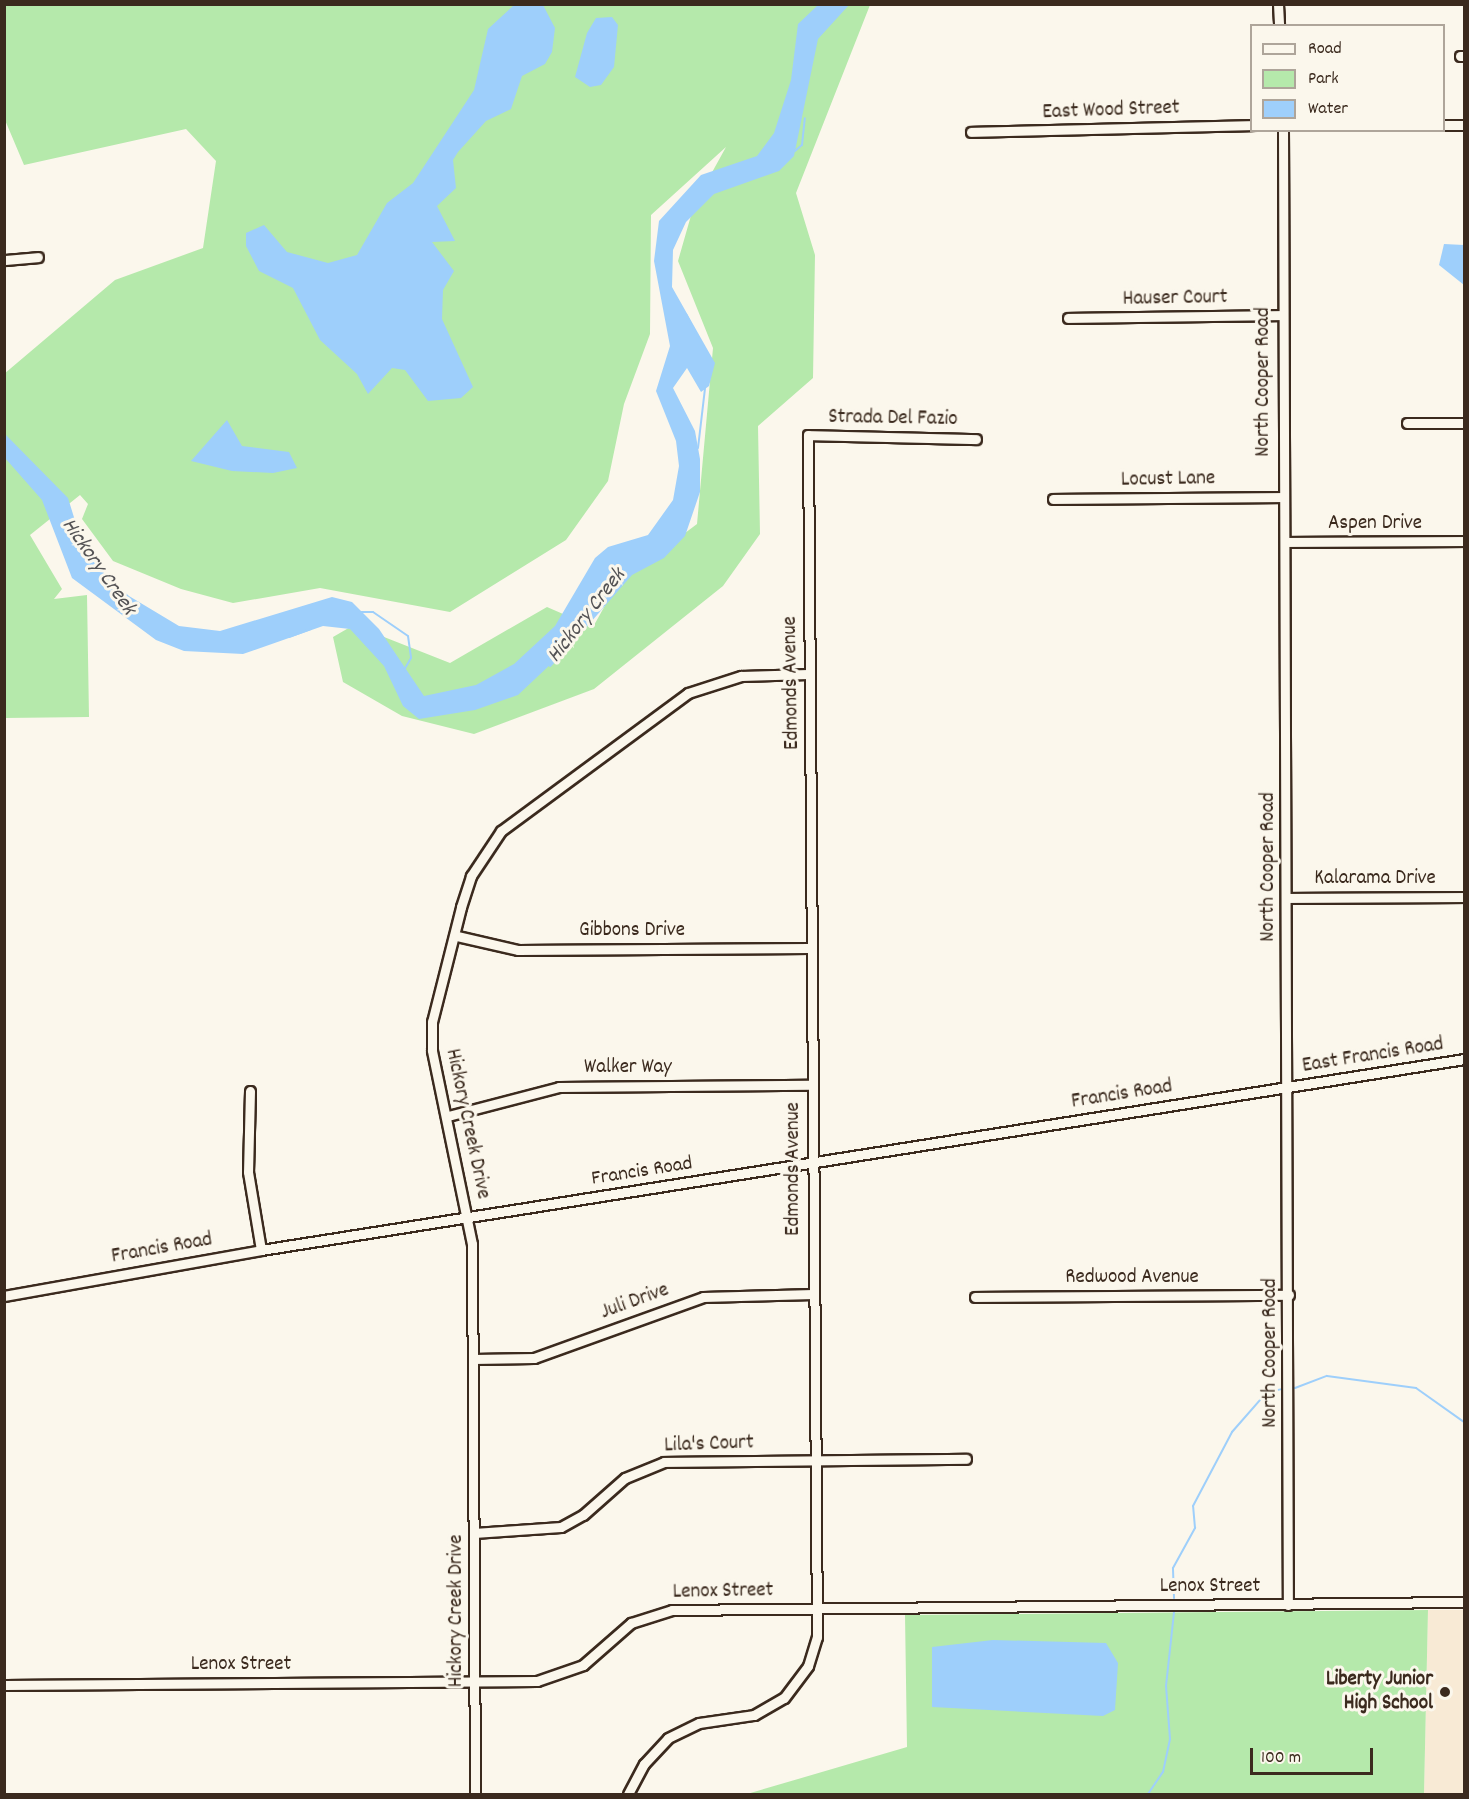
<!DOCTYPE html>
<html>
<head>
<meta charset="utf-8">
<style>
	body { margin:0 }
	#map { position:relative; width:1469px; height:1799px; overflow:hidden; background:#fbf7ec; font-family:Dekko,sans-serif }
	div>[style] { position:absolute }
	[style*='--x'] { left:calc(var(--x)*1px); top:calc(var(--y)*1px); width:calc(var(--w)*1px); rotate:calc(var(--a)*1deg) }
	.built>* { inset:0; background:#f8ead5 }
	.green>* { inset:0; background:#b5e9ab }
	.water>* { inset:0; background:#9ecffb }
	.stream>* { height:2px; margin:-1px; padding:0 1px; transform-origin:1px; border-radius:1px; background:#9ecffb }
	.roads { filter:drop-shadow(2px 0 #3b2a1e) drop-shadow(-2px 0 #3b2a1e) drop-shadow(0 2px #3b2a1e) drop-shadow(0 -2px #3b2a1e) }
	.minor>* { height:9px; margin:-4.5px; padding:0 4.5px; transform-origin:4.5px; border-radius:4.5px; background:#fbf7ec }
	.dots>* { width:16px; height:16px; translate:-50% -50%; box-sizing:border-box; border:3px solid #fbf7ec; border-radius:50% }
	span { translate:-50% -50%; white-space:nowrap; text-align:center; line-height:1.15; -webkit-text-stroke:6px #fbf7ec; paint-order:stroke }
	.street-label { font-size:21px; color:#3b2a1e }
	.poi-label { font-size:21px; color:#3b2a1e; font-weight:700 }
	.right { translate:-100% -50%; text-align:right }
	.water-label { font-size:22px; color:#545355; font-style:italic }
	.frame { position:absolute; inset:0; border:6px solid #3b2a1e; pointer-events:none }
	.legend { position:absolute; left:1250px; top:24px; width:195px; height:108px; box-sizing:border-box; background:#fbf7ec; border:2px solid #aea59a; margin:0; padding:8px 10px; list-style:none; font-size:18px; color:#3b2a1e }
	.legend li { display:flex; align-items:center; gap:12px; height:30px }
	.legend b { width:30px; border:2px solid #aea59a }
	.scale { position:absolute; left:1250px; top:1748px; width:123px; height:27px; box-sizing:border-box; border:3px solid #3b2a1e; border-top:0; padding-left:8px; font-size:18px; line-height:21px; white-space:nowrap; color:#3b2a1e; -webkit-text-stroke:4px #fbf7ec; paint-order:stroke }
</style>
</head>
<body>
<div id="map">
	<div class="built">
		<div style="clip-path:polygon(1428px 1610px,1464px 1610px,1464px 1794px,1424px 1794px)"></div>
	</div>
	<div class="green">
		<div style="clip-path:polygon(5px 5px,870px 5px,796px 193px,815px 255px,813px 378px,758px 426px,760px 534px,723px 586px,594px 689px,474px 734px,402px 716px,343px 682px,333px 637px,359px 622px,379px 635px,450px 663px,547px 607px,593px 627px,617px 584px,697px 524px,713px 348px,678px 261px,694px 205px,726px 147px,651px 215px,650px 334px,624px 404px,608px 481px,566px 540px,450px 612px,320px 588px,233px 603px,181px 589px,113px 561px,82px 519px,88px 504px,80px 495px,30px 535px,62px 589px,54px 599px,87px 595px,89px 717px,5px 718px,4px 374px,115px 280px,203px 248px,216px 161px,186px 129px,24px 165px,5px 120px)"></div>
		<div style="clip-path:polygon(1428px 1610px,1424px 1794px,747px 1794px,907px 1747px,905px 1615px)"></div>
	</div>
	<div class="water">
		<div style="clip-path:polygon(543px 5px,555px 28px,552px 52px,545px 64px,522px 76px,511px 109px,486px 121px,458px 152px,453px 160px,456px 188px,437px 206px,455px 241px,432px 242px,454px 271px,443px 290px,442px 319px,473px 387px,461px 398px,428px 401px,405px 370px,392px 368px,368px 394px,357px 374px,320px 340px,293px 288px,259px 271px,246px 246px,246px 233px,264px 225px,287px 252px,328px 263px,357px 255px,387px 203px,413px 183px,474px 90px,488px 29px,513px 6px)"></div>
		<div style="clip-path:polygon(818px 5px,849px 5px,818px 39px,794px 156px,779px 171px,714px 194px,686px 222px,673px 250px,672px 287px,715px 363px,709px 386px,701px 392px,687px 368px,673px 388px,695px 431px,700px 459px,700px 492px,685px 536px,664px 558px,632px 575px,570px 646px,518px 695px,475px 710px,419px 719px,403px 706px,384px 666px,350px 629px,323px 626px,243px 654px,184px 651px,156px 640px,72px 578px,42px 500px,5px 458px,5px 434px,68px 498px,86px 556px,129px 596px,179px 626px,220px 631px,332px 597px,352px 602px,379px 629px,424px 696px,476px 685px,514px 664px,555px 626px,595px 558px,608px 547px,648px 535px,673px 500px,679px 466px,676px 441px,656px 391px,670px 346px,654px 261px,659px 221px,701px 175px,757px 156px,774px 133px,791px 80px,798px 24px)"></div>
		<div style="clip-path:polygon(612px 17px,618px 25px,614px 67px,601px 85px,590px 87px,575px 77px,587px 33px,596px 18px)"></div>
		<div style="clip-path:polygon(1444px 244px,1464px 245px,1464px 285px,1439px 265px)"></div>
		<div style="clip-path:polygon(227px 420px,242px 446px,289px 452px,297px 468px,273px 473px,232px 471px,191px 461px)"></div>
		<div style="clip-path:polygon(993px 1640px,1106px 1643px,1118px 1663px,1115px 1710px,1103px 1716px,932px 1707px,932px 1647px)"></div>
	</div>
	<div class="stream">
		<div style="--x:795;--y:151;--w:9;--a:-41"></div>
		<div style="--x:802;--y:145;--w:27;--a:-84"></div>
		<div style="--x:686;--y:314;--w:27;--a:63"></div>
		<div style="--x:698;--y:448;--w:60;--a:-83.3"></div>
		<div style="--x:84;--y:548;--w:19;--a:58"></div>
		<div style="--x:360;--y:612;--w:13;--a:0"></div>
		<div style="--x:373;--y:612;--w:42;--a:34.4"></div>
		<div style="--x:408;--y:636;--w:22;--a:82"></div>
		<div style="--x:411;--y:658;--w:16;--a:120"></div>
		<div style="--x:289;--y:637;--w:23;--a:-20"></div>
		<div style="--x:550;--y:666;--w:18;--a:-47"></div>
		<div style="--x:1295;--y:1388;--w:34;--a:-21"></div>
		<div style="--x:1327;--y:1376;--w:90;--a:7.7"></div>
		<div style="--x:1416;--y:1388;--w:59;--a:35.3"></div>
		<div style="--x:1174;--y:1598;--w:30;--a:-92"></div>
		<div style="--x:1173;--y:1568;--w:46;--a:-61.2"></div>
		<div style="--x:1195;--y:1528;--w:22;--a:-95"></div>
		<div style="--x:1193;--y:1506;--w:84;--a:-62.2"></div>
		<div style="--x:1232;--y:1432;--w:53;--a:-48.8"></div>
		<div style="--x:1267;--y:1392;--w:15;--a:-11"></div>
		<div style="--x:1148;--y:1794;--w:27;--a:-56"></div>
		<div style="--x:1163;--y:1772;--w:34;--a:-78"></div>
		<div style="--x:1170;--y:1739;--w:53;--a:-94.3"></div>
		<div style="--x:1166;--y:1686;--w:74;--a:-83.8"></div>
	</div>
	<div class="roads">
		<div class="minor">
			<div style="--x:1278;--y:4;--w:22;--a:87"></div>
			<div style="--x:1460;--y:56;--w:4;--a:0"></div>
			<div style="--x:1444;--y:125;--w:20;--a:0"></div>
			<div style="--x:1283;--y:130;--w:1475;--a:89.81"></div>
			<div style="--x:971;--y:132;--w:281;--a:-1.4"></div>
			<div style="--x:4;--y:260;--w:34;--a:-5"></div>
			<div style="--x:1068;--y:318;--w:214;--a:-0.8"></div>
			<div style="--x:1407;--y:423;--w:57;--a:0"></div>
			<div style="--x:1053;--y:499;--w:230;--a:-0.5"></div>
			<div style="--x:1285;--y:542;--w:179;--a:-0.3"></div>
			<div style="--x:1286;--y:898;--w:178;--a:-0.3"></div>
			<div style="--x:457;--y:936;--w:63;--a:12.9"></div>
			<div style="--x:518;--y:950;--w:291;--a:-0.4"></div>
			<div style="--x:250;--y:1091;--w:81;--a:91.4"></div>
			<div style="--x:248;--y:1172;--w:79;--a:80.5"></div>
			<div style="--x:448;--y:1116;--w:115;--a:-14.6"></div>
			<div style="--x:559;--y:1087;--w:252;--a:-0.5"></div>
			<div style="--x:4;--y:1296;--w:261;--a:-10.1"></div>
			<div style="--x:261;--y:1250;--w:1218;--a:-9.02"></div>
			<div style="--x:975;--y:1297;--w:314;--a:-0.4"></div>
			<div style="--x:473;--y:1359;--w:61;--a:-0.9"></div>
			<div style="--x:534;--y:1358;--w:180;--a:-19.8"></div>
			<div style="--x:703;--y:1297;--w:110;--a:-1.6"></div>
			<div style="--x:474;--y:1533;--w:87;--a:-3.9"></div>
			<div style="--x:561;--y:1527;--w:25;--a:-29"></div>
			<div style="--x:583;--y:1515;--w:56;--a:-41.4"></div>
			<div style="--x:625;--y:1478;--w:42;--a:-22.3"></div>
			<div style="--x:664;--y:1462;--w:302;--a:-0.6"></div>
			<div style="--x:4;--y:1685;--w:533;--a:-0.43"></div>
			<div style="--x:537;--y:1681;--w:49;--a:-19.2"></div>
			<div style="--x:583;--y:1665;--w:64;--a:-41.2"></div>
			<div style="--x:631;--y:1623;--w:43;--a:-17.6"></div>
			<div style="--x:672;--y:1610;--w:792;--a:-0.58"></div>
			<div style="--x:475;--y:1794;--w:550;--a:-90.31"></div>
			<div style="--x:472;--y:1244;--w:198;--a:-101.7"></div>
			<div style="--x:432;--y:1050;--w:28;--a:-90"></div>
			<div style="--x:432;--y:1022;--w:119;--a:-75.8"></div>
			<div style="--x:461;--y:907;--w:33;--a:-72"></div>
			<div style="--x:471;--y:876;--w:54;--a:-56.3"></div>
			<div style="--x:501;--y:831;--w:232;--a:-36.4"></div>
			<div style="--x:688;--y:693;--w:56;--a:-17.8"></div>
			<div style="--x:741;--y:676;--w:67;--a:-1.7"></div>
			<div style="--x:628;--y:1794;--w:34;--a:-62"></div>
			<div style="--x:644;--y:1764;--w:35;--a:-47"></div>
			<div style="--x:668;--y:1738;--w:34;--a:-26"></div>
			<div style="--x:699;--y:1723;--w:56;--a:-8.3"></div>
			<div style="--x:754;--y:1715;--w:34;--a:-30"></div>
			<div style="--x:784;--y:1698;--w:40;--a:-53"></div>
			<div style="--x:808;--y:1666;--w:30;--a:-73"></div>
			<div style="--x:817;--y:1637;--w:1202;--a:-90.43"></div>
			<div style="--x:808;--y:435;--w:168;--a:1.4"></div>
		</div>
	</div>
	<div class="dots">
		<div style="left:1445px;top:1692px;background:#3b2a1e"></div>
	</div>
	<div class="street-label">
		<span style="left:1111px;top:111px;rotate:-2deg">East Wood Street</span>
		<span style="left:1175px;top:299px;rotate:-1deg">Hauser Court</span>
		<span style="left:1264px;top:382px;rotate:-90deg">North Cooper Road</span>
		<span style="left:893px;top:419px;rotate:1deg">Strada Del Fazio</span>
		<span style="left:1168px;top:480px;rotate:-1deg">Locust Lane</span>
		<span style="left:1375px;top:524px">Aspen Drive</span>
		<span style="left:792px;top:683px;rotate:-91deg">Edmonds Avenue</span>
		<span style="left:1269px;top:867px;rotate:-90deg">North Cooper Road</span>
		<span style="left:1375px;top:879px">Kalarama Drive</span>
		<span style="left:632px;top:931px">Gibbons Drive</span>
		<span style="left:1373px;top:1056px;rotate:-9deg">East Francis Road</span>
		<span style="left:628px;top:1068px">Walker Way</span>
		<span style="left:1122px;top:1095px;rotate:-9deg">Francis Road</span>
		<span style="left:467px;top:1124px;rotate:78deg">Hickory Creek Drive</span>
		<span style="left:794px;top:1169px;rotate:-90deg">Edmonds Avenue</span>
		<span style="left:642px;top:1172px;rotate:-9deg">Francis Road</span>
		<span style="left:162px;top:1249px;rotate:-10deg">Francis Road</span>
		<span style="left:1132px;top:1278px">Redwood Avenue</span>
		<span style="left:635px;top:1302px;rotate:-20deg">Juli Drive</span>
		<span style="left:1271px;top:1353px;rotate:-90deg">North Cooper Road</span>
		<span style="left:709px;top:1445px;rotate:-2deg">Lila's Court</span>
		<span style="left:1210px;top:1587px">Lenox Street</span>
		<span style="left:723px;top:1592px;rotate:-1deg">Lenox Street</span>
		<span style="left:457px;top:1611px;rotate:-90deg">Hickory Creek Drive</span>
		<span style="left:241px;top:1665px">Lenox Street</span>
	</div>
	<div class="poi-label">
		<span class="right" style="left:1433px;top:1692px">Liberty Junior<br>High School</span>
	</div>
	<div class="water-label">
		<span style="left:98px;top:567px;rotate:55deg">Hickory Creek</span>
		<span style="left:587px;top:616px;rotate:-52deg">Hickory Creek</span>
	</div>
	<div class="frame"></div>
	<ul class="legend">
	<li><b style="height:8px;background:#fbf7ec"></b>Road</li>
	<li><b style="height:16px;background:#b5e9ab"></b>Park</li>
	<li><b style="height:16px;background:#9ecffb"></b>Water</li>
	</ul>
	<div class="scale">100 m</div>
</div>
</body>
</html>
